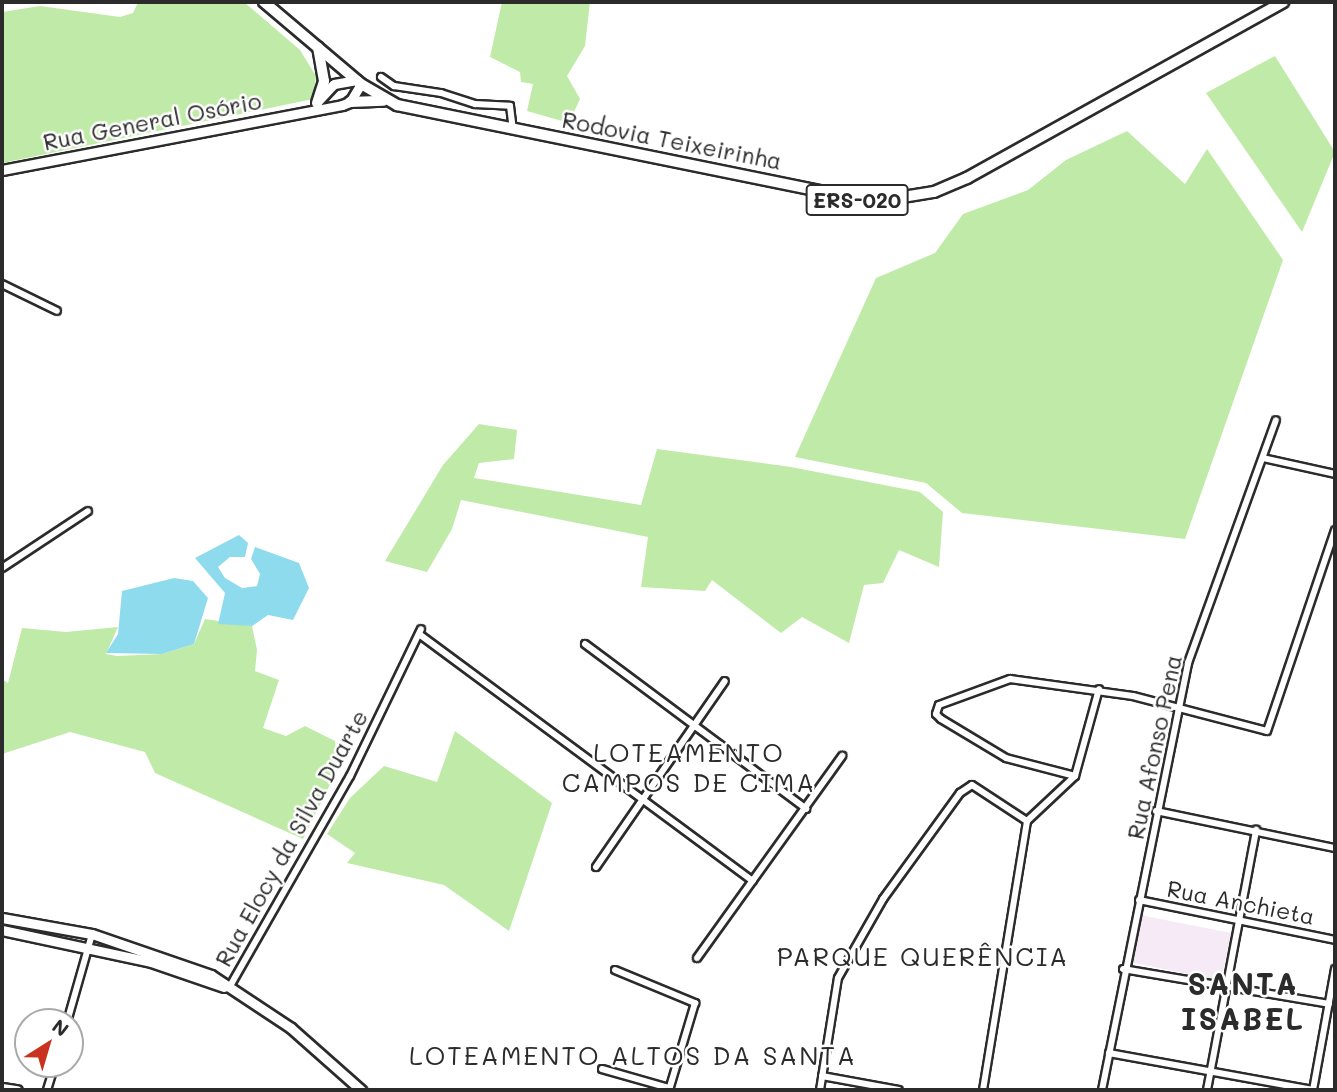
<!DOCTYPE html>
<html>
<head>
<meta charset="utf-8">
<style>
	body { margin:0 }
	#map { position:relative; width:1337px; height:1092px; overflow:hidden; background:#fff; font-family:Mali,sans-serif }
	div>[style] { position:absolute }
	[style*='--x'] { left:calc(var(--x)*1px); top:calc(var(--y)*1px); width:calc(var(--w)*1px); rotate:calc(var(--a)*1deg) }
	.built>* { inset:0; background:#f5eaf6 }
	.green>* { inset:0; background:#c0eaa7 }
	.water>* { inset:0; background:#8edbed }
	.roads { filter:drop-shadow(2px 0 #2b2b2b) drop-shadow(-2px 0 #2b2b2b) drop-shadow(0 2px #2b2b2b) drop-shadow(0 -2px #2b2b2b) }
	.street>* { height:6px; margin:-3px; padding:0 3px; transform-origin:3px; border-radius:3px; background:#fff }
	.secondary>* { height:9px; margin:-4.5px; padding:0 4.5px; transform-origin:4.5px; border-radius:4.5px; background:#fff }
	.primary>* { height:10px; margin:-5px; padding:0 5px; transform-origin:5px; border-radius:5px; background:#fff }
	span { translate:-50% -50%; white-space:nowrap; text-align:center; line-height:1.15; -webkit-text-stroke:5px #fff; paint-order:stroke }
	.shield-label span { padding:2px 5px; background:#fff; border:2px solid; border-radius:5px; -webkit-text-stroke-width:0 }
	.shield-label { font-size:21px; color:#2b2b2b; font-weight:700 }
	.street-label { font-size:23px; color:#2b2b2b }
	.quarter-label { font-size:26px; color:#2b2b2b; letter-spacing:2px }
	.district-label { font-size:30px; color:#2b2b2b; font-weight:700; letter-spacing:2px }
	.frame { position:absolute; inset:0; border:4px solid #2b2b2b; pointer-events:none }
	.north { position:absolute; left:14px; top:1008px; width:70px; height:70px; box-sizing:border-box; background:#fff; border:2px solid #aaa; border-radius:50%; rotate:37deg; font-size:19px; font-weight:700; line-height:28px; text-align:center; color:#2b2b2b }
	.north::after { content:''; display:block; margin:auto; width:24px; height:32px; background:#c8321e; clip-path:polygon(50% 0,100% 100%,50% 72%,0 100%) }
</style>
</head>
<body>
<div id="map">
	<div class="built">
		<div style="clip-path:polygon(1140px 915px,1231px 933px,1221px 981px,1130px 962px)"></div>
	</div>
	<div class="green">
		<div style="clip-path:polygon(138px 2px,244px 2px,300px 50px,316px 76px,313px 99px,2px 163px,2px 12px,40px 6px,120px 17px,133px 13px)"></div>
		<div style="clip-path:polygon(502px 2px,590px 2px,585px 46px,567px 76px,580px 99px,569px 123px,527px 111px,533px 84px,521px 82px,520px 72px,490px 57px)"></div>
		<div style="clip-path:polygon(1275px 56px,1335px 152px,1302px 232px,1206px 93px)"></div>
		<div style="clip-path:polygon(1127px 131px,1185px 184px,1207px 149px,1283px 260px,1185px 539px,962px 513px,926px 483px,795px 457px,876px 278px,935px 253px,963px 214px,1028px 190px,1066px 160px)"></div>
		<div style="clip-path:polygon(479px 424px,517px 430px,514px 459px,479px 463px,474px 478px,641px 505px,657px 449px,791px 467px,920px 492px,943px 512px,939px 567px,899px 550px,883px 583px,864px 585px,849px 643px,802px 617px,781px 633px,712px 580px,705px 591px,641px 587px,648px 537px,461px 500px,452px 529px,427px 572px,385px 561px,443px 465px)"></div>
		<div style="clip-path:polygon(205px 619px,252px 626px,257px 650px,255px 671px,279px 680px,263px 728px,286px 736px,305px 726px,335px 741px,338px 768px,303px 839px,155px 773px,145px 752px,70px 732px,2px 754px,2px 679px,8px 683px,22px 628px,66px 632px,118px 627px,106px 654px,117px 656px,162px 654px,194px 644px)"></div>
		<div style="clip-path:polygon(455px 731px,552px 803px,509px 931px,444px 885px,347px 863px,355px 853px,327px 834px,350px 798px,384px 766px,437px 782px)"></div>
	</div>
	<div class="water">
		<div style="clip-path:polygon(239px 535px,248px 543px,245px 557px,230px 557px,218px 567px,225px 578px,242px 588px,257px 586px,260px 574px,251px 559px,255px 547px,299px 563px,309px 588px,293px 620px,268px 615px,252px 626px,218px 624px,225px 593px,195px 558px)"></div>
		<div style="clip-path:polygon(174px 578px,193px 581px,208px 598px,194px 644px,162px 654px,106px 653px,118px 634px,122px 591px)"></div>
	</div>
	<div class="roads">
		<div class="street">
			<div style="--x:381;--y:77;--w:16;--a:35"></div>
			<div style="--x:394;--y:86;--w:48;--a:8.5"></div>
			<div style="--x:441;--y:93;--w:36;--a:18"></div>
			<div style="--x:475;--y:104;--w:35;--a:3"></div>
			<div style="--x:510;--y:106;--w:23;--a:83"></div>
			<div style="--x:2;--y:284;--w:61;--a:26.1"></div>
			<div style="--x:1263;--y:458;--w:74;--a:12.5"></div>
			<div style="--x:2;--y:568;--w:103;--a:-33.5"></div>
			<div style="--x:419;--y:634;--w:415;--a:36.5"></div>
			<div style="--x:585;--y:644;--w:276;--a:36.7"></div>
			<div style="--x:1075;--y:776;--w:71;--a:-165.4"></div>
			<div style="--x:1006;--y:758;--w:76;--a:-149"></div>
			<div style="--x:941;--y:719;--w:7;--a:-135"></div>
			<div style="--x:936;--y:714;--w:9;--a:-72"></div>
			<div style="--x:939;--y:705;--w:76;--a:-20.1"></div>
			<div style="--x:1010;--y:679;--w:124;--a:7.9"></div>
			<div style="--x:1133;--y:696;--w:138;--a:14.6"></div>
			<div style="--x:1267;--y:731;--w:212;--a:-71.3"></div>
			<div style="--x:1156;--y:811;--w:183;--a:11.7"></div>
			<div style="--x:1027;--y:821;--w:66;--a:-43.2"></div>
			<div style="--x:1075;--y:776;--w:90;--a:-74.6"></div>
			<div style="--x:596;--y:867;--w:226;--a:-55.3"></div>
			<div style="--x:1139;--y:900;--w:200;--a:11.5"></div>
			<div style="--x:697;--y:958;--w:249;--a:-54.3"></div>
			<div style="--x:1123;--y:969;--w:209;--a:9.6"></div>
			<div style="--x:615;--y:970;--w:87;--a:22.4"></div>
			<div style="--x:695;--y:1003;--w:91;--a:106.6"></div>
			<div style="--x:229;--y:988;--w:244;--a:-60.3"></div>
			<div style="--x:350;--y:776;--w:163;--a:-64.2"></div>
			<div style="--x:67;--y:1022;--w:91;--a:-74.1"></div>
			<div style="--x:1109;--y:1053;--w:207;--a:10.3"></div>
			<div style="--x:602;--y:1069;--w:70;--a:15.8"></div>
			<div style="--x:822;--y:1076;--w:78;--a:10.3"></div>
			<div style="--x:47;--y:1090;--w:27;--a:-73"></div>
			<div style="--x:820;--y:1090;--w:113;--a:-80.9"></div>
			<div style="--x:838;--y:978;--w:91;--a:-60.3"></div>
			<div style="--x:883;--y:899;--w:131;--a:-54"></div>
			<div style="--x:960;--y:793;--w:14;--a:-34"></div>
			<div style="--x:972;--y:785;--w:66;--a:33.2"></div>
			<div style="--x:983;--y:1090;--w:273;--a:-80.7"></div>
			<div style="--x:1102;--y:1090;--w:436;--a:-78.6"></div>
			<div style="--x:1188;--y:663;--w:258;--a:-70.1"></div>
			<div style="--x:1207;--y:1090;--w:265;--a:-79.3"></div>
			<div style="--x:1313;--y:1090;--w:123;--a:-79.7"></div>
		</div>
		<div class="secondary">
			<div style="--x:318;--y:101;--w:23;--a:-47"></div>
			<div style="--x:334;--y:84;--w:23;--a:-10"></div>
			<div style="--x:2;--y:170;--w:346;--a:-10.8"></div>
			<div style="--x:342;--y:105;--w:9;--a:-21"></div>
			<div style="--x:350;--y:102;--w:21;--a:-59"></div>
			<div style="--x:2;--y:918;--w:91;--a:10.1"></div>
			<div style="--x:92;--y:934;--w:126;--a:19"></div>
			<div style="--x:211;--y:975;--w:96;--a:33.5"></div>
			<div style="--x:291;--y:1028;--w:94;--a:41.5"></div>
			<div style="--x:2;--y:930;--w:152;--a:12.1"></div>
			<div style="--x:151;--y:962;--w:77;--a:18.9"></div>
			<div style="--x:2;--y:1088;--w:15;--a:8"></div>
		</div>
		<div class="primary">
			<div style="--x:264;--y:2;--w:127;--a:40.2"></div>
			<div style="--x:361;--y:84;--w:42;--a:30.3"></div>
			<div style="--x:397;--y:105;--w:485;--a:11.5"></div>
			<div style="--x:872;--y:202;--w:63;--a:-9.2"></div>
			<div style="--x:934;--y:192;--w:36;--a:-23"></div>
			<div style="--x:967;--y:178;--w:362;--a:-29.1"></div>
			<div style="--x:350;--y:102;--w:33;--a:-2"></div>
			<div style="--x:317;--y:103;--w:23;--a:-72"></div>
			<div style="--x:324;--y:81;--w:34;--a:-100"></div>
		</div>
	</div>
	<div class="shield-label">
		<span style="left:857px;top:200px">ERS-020</span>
	</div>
	<div class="street-label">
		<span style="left:152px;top:121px;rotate:-11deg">Rua General Osório</span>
		<span style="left:672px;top:140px;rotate:11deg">Rodovia Teixeirinha</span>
		<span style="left:1154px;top:747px;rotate:-78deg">Rua Afonso Pena</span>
		<span style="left:291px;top:838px;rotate:-61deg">Rua Elocy da Silva Duarte</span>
		<span style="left:1241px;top:902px;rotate:11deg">Rua Anchieta</span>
	</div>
	<div class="quarter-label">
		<span style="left:689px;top:768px">LOTEAMENTO<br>CAMPOS DE CIMA</span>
		<span style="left:923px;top:957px">PARQUE QUERÊNCIA</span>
		<span style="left:633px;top:1056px">LOTEAMENTO ALTOS DA SANTA</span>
	</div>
	<div class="district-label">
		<span style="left:1243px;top:1000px">SANTA<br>ISABEL</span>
	</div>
	<div class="frame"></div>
	<div class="north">N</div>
</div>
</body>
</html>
